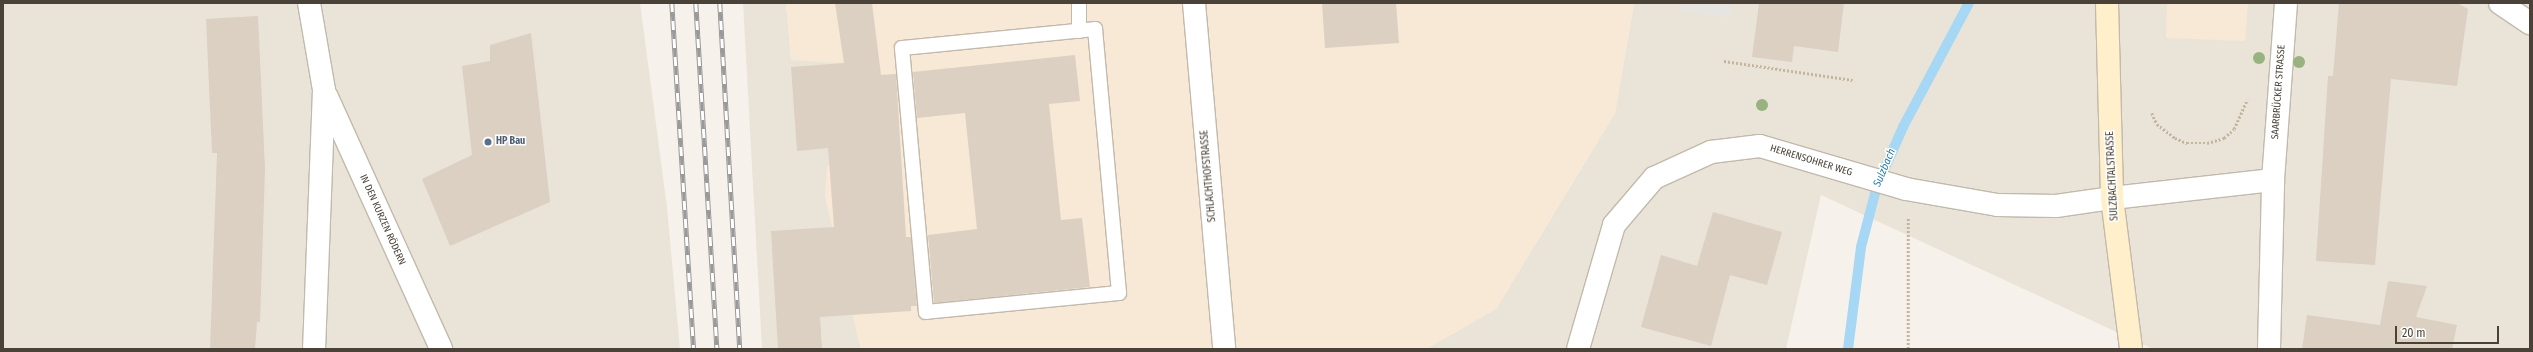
<!DOCTYPE html>
<html>
<head>
<meta charset="utf-8">
<style>
	body { margin:0 }
	#map { position:relative; width:2533px; height:352px; overflow:hidden; background:#f6f2eb; font-family:"Fira Sans Condensed",sans-serif }
	div>[style] { position:absolute }
	[style*='--x'] { left:calc(var(--x)*1px); top:calc(var(--y)*1px); width:calc(var(--w)*1px); rotate:calc(var(--a)*1deg) }
	.residential>* { inset:0; background:#eae4d8 }
	.commercial>* { inset:0; background:#f8e8d6 }
	.parking>* { inset:0; background:#e7e5e2 }
	.stream>* { height:10px; margin:-5px; padding:0 5px; transform-origin:5px; border-radius:5px; background:#a6d7f4 }
	.building>* { inset:0; background:#dbd0c2 }
	.path>* { height:2.5px; margin-top:-1.25px; transform-origin:0; background:repeating-linear-gradient(90deg,#c4b59d 0 2px,transparent 0 4px) }
	.roads { filter:drop-shadow(1px 0 #c2b9ac) drop-shadow(-1px 0 #c2b9ac) drop-shadow(0 1px #c2b9ac) drop-shadow(0 -1px #c2b9ac) }
	.service>* { height:14px; margin:-7px; padding:0 7px; transform-origin:7px; border-radius:7px; background:#fff }
	.minor>* { height:22px; margin:-11px; padding:0 11px; transform-origin:11px; border-radius:11px; background:#fff }
	.tertiary>* { height:22px; margin:-11px; padding:0 11px; transform-origin:11px; border-radius:11px; background:#fff }
	.secondary>* { height:22px; margin:-11px; padding:0 11px; transform-origin:11px; border-radius:11px; background:#fff0cb }
	.rail>* { height:4.5px; margin-top:-2.25px; transform-origin:0; background:repeating-linear-gradient(90deg,#fff 0 9px,#999 0 18px); box-sizing:border-box; border-block:1px solid #999 }
	.trees>* { width:12px; height:12px; margin:-6px; border-radius:50%; background:#98b37f }
	.dots>* { width:11px; height:11px; translate:-50% -50%; box-sizing:border-box; border:2px solid #fff; border-radius:50% }
	span { translate:-50% -50%; white-space:nowrap; text-align:center; line-height:1.15; -webkit-text-stroke:3px #fff; paint-order:stroke }
	.street-label { font-size:10px; color:#4a4238 }
	.service-label { font-size:10px; color:#4e5e75; font-weight:700 }
	.left { translate:0 -50%; text-align:left }
	.water-label { font-size:11px; color:#2879ab; font-style:italic }
	.frame { position:absolute; inset:0; border:4px solid #4a4238; pointer-events:none }
	.scale { position:absolute; left:2395px; top:326px; width:104px; height:18px; box-sizing:border-box; border:2px solid #4a4238; border-top:0; padding-left:5px; font-size:12px; line-height:14px; white-space:nowrap; color:#4a4238; -webkit-text-stroke:3px #fff; paint-order:stroke }
</style>
</head>
<body>
<div id="map">
	<div class="residential">
		<div style="clip-path:polygon(3px 3px,640px 3px,667px 207px,680px 349px,3px 349px)"></div>
		<div style="clip-path:polygon(743px 3px,786px 3px,791px 59px,840px 62px,846px 146px,825px 195px,861px 349px,762px 349px)"></div>
		<div style="clip-path:polygon(1634px 3px,2530px 3px,2530px 349px,2153px 349px,1821px 195px,1786px 349px,1426px 349px,1496px 309px,1615px 113px)"></div>
	</div>
	<div class="commercial">
		<div style="clip-path:polygon(786px 3px,1634px 3px,1615px 113px,1496px 309px,1426px 349px,861px 349px,825px 195px,827px 167px,846px 146px,840px 63px,791px 60px)"></div>
		<div style="clip-path:polygon(2167px 3px,2248px 3px,2245px 41px,2166px 38px)"></div>
	</div>
	<div class="parking">
		<div style="clip-path:polygon(1680px 3px,1732px 3px,1730px 17px,1679px 11px)"></div>
	</div>
	<div class="stream">
		<div style="--x:1848;--y:349;--w:103;--a:-82.7"></div>
		<div style="--x:1861;--y:247;--w:63;--a:-75.3"></div>
		<div style="--x:1877;--y:186;--w:64;--a:-66.2"></div>
		<div style="--x:1903;--y:127;--w:140;--a:-62"></div>
	</div>
	<div class="building">
		<div style="clip-path:polygon(835px 3px,872px 3px,881px 75px,896px 74px,906px 237px,911px 237px,917px 306px,911px 306px,911px 311px,820px 317px,822px 349px,778px 349px,771px 231px,834px 227px,828px 148px,797px 151px,791px 67px,844px 63px)"></div>
		<div style="clip-path:polygon(1322px 3px,1396px 3px,1399px 43px,1325px 48px)"></div>
		<div style="clip-path:polygon(1759px 3px,1844px 3px,1838px 52px,1794px 46px,1792px 62px,1752px 57px)"></div>
		<div style="clip-path:polygon(2339px 3px,2457px 3px,2468px 9px,2457px 86px,2391px 79px,2375px 265px,2316px 261px,2328px 76px,2333px 76px)"></div>
		<div style="clip-path:polygon(258px 16px,265px 169px,260px 322px,257px 322px,255px 349px,210px 349px,217px 153px,212px 153px,206px 19px)"></div>
		<div style="clip-path:polygon(531px 33px,550px 202px,450px 246px,422px 179px,472px 155px,462px 66px,490px 61px,490px 45px)"></div>
		<div style="clip-path:polygon(1075px 55px,1080px 101px,1049px 104px,1061px 220px,1082px 218px,1090px 287px,934px 303px,928px 235px,977px 229px,965px 113px,917px 118px,913px 72px)"></div>
		<div style="clip-path:polygon(1713px 212px,1782px 232px,1767px 285px,1730px 275px,1711px 346px,1641px 327px,1661px 255px,1697px 266px)"></div>
		<div style="clip-path:polygon(2388px 281px,2427px 286px,2416px 317px,2457px 325px,2452px 349px,2302px 349px,2307px 315px,2380px 325px)"></div>
	</div>
	<div class="path">
		<div style="--x:1724;--y:61;--w:130;--a:8.4"></div>
		<div style="--x:2152;--y:113;--w:12;--a:66"></div>
		<div style="--x:2157;--y:124;--w:23;--a:38"></div>
		<div style="--x:2175;--y:138;--w:13;--a:23"></div>
		<div style="--x:2187;--y:143;--w:20;--a:0"></div>
		<div style="--x:2207;--y:143;--w:18;--a:-16"></div>
		<div style="--x:2224;--y:138;--w:13;--a:-42"></div>
		<div style="--x:2234;--y:129;--w:32;--a:-66"></div>
		<div style="--x:1908;--y:349;--w:131;--a:-90"></div>
	</div>
	<div class="roads">
		<div class="service">
			<div style="--x:1079;--y:3;--w:28;--a:90"></div>
			<div style="--x:1095;--y:29;--w:265;--a:84.8"></div>
			<div style="--x:1119;--y:293;--w:194;--a:174.4"></div>
			<div style="--x:926;--y:312;--w:265;--a:-95.2"></div>
			<div style="--x:902;--y:48;--w:194;--a:-5.6"></div>
		</div>
		<div class="minor">
			<div style="--x:309;--y:3;--w:88;--a:80.2"></div>
			<div style="--x:324;--y:90;--w:259;--a:92.2"></div>
			<div style="--x:1194;--y:3;--w:347;--a:85"></div>
			<div style="--x:2500;--y:3;--w:36;--a:34"></div>
			<div style="--x:326;--y:95;--w:279;--a:65.6"></div>
			<div style="--x:2112;--y:198;--w:162;--a:-6.4"></div>
			<div style="--x:2269;--y:349;--w:169;--a:-88.6"></div>
			<div style="--x:2273;--y:180;--w:177;--a:-85.8"></div>
		</div>
		<div class="tertiary">
			<div style="--x:1578;--y:349;--w:129;--a:-73.8"></div>
			<div style="--x:1614;--y:225;--w:62;--a:-49.6"></div>
			<div style="--x:1654;--y:178;--w:63;--a:-24.5"></div>
			<div style="--x:1711;--y:152;--w:49;--a:-7"></div>
			<div style="--x:1760;--y:146;--w:152;--a:16.4"></div>
			<div style="--x:1906;--y:189;--w:93;--a:9.9"></div>
			<div style="--x:1998;--y:205;--w:58;--a:1"></div>
			<div style="--x:2056;--y:206;--w:57;--a:-8.1"></div>
		</div>
		<div class="secondary">
			<div style="--x:2107;--y:3;--w:195;--a:88.5"></div>
			<div style="--x:2112;--y:198;--w:152;--a:82.8"></div>
		</div>
	</div>
	<div class="rail">
		<div style="--x:672;--y:3;--w:347;--a:86.4"></div>
		<div style="--x:696;--y:3;--w:347;--a:86.5"></div>
		<div style="--x:720;--y:3;--w:347;--a:86.7"></div>
	</div>
	<div class="trees">
		<div style="left:2259px;top:58px"></div>
		<div style="left:2299px;top:62px"></div>
		<div style="left:1762px;top:105px"></div>
	</div>
	<div class="dots">
		<div style="left:488px;top:142px;background:#5c6f8a"></div>
	</div>
	<div class="street-label">
		<span style="left:2279px;top:92px;rotate:-86deg">SAARBRÜCKER STRASSE</span>
		<span style="left:1811px;top:161px;rotate:17deg">HERRENSOHRER WEG</span>
		<span style="left:1209px;top:176px;rotate:-95deg">SCHLACHTHOFSTRASSE</span>
		<span style="left:2113px;top:176px;rotate:-93deg">SULZBACHTALSTRASSE</span>
		<span style="left:382px;top:220px;rotate:66deg">IN DEN KURZEN RÖDERN</span>
	</div>
	<div class="service-label">
		<span class="left" style="left:496px;top:142px">HP Bau</span>
	</div>
	<div class="water-label">
		<span style="left:1885px;top:168px;rotate:-67deg">Sulzbach</span>
	</div>
	<div class="frame"></div>
	<div class="scale">20 m</div>
</div>
</body>
</html>
